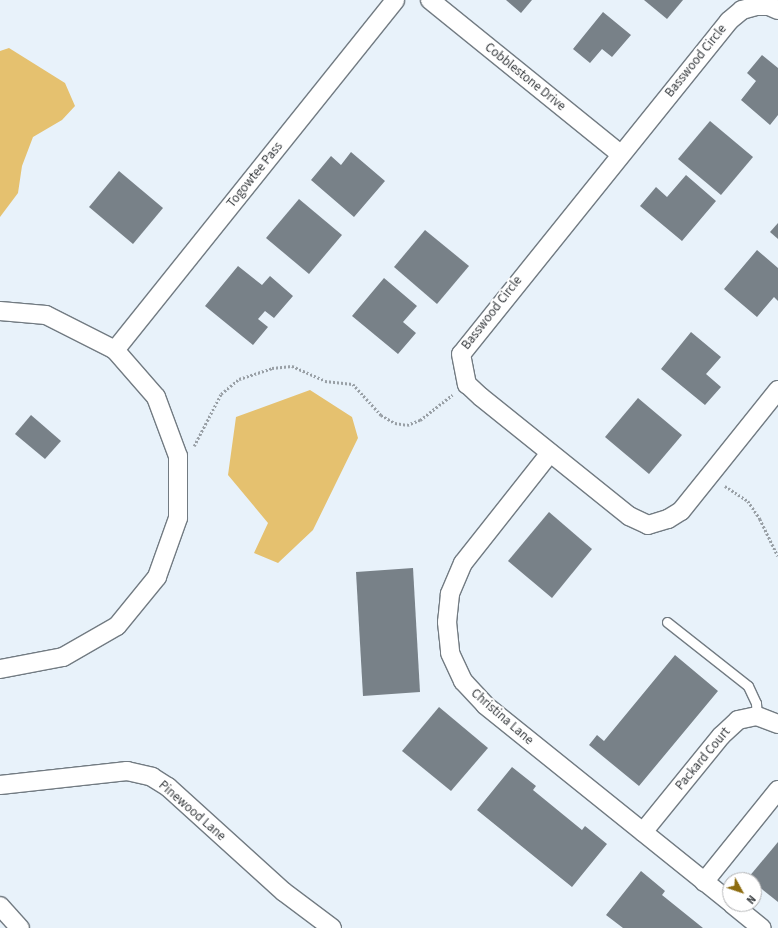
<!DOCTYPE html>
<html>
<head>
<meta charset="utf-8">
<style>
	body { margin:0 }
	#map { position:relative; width:778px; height:928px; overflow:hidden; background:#e8f2fa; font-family:"Source Sans 3",sans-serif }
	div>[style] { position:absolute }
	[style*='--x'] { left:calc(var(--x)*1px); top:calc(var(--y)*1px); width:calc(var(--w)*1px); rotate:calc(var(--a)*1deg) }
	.water>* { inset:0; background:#e5c16f }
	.building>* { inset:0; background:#788188 }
	.path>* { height:2.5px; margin-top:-1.25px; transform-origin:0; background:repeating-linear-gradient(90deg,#99a0a6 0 2px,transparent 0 4px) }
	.roads { filter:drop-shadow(1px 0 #727b82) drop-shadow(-1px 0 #727b82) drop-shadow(0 1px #727b82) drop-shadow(0 -1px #727b82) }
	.lane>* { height:9px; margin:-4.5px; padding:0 4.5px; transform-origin:4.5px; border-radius:4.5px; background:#fff }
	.street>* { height:18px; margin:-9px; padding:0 9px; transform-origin:9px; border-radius:9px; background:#fff }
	span { translate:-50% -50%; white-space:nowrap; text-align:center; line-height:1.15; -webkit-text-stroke:4px #fff; paint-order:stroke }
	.street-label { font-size:13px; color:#393d40 }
	.north { position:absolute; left:722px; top:872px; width:40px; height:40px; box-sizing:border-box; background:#fff; border:1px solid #b0b1b3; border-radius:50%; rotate:130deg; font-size:11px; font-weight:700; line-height:16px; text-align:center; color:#393d40 }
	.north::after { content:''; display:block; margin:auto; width:14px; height:18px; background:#8d6c0f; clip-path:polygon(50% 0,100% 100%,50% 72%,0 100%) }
</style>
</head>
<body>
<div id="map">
	<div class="water">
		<div style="clip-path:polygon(9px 48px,65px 83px,75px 106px,62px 120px,33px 137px,22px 166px,18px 193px,0 217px,0 51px)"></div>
		<div style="clip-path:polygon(310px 390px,352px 417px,358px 438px,313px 530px,278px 563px,254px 553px,268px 523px,228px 475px,236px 417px)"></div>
	</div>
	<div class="building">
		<div style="clip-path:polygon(506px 0,532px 0,521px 13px)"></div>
		<div style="clip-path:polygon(644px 0,683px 0,667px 19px)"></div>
		<div style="clip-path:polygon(603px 12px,631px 35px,612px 57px,602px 49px,590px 63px,573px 49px)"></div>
		<div style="clip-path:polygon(762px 55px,778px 68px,778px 115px,770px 125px,741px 100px,756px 81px,747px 73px)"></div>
		<div style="clip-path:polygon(710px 121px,753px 157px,721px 195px,678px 159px)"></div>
		<div style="clip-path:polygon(351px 152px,385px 181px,354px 217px,311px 180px,331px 156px,341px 165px)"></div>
		<div style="clip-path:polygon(119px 171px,163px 208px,133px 244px,89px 207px)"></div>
		<div style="clip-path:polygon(686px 175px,716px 201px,682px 241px,640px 206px,656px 187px,667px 197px)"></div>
		<div style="clip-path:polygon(299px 199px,342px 235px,309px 274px,266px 238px)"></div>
		<div style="clip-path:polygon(778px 223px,778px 239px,770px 232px)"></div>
		<div style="clip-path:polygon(425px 230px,469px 266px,437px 304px,394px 267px)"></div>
		<div style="clip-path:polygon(757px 250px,778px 268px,778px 301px,774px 297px,757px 317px,724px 289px)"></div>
		<div style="clip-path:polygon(238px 266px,262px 285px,270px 276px,293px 296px,274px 318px,265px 311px,258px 319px,268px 327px,253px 345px,205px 306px)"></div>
		<div style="clip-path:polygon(384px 278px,417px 306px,403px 322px,416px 333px,398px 354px,352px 316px)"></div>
		<div style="clip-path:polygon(691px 332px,721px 357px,706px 374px,721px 387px,705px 405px,661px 369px)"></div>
		<div style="clip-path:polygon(638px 398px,682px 435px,649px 474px,605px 437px)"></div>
		<div style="clip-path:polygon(31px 415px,61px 441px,45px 459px,15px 434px)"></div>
		<div style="clip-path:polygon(549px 512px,592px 549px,552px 598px,508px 561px)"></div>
		<div style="clip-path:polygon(413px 568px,420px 692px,363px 696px,356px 572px)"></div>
		<div style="clip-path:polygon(675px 655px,718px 691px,639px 786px,589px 745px,597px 735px,604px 741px)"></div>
		<div style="clip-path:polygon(439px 707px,488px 748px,451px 791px,402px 751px)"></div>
		<div style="clip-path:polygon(512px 767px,536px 786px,533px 790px,582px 830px,585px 826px,607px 844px,572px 887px,477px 810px)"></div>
		<div style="clip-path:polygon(778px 842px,778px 902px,748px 878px)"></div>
		<div style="clip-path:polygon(641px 871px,665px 891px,662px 895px,703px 928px,623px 928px,606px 915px)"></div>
	</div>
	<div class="path">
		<div style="--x:194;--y:446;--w:59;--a:-62.6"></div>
		<div style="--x:221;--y:394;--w:23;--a:-40"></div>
		<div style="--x:239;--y:379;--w:35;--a:-18"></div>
		<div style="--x:272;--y:368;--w:20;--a:-6"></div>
		<div style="--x:292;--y:366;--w:36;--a:24"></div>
		<div style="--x:325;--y:381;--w:28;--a:6"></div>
		<div style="--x:353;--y:384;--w:42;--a:47.9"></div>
		<div style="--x:381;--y:415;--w:16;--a:30"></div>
		<div style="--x:395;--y:423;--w:12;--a:9"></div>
		<div style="--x:407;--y:425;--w:14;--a:-21"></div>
		<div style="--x:420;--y:420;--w:41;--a:-38"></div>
		<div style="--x:725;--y:486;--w:27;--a:33"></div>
		<div style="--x:748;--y:501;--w:22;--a:56"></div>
		<div style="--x:760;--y:519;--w:41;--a:64.1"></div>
	</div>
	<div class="roads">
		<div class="lane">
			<div style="--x:667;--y:622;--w:103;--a:38.3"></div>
			<div style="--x:748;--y:686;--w:19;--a:65"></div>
			<div style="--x:756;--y:703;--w:13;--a:86"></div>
		</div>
		<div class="street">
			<div style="--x:430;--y:0;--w:245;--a:39"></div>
			<div style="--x:778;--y:10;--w:10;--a:-156"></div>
			<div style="--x:769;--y:6;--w:13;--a:180"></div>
			<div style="--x:756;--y:6;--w:15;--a:164"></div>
			<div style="--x:742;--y:10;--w:17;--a:140"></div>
			<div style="--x:729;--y:21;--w:427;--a:128.8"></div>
			<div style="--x:461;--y:354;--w:31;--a:79"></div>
			<div style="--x:467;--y:384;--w:19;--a:43"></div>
			<div style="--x:481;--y:397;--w:190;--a:38.8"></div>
			<div style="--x:629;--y:516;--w:21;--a:25"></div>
			<div style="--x:648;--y:525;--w:21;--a:-17"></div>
			<div style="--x:668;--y:519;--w:15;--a:-32"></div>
			<div style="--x:681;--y:511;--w:155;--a:-51.3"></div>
			<div style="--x:0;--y:311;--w:46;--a:5"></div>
			<div style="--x:46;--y:315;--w:77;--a:26.9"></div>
			<div style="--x:115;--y:350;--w:62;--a:48.9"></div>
			<div style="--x:156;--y:397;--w:63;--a:69.6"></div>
			<div style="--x:178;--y:456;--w:62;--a:90"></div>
			<div style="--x:178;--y:518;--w:63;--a:109.6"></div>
			<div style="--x:157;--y:577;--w:63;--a:129.2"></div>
			<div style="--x:117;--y:626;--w:62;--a:150.1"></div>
			<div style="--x:63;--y:657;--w:64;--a:169.2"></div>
			<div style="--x:115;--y:350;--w:448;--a:-51.3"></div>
			<div style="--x:550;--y:453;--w:140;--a:128.3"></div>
			<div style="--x:463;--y:563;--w:34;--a:113"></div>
			<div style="--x:450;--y:594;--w:28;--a:96"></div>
			<div style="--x:447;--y:622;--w:31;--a:84"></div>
			<div style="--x:450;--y:653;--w:31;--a:65"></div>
			<div style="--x:463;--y:681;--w:33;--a:47"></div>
			<div style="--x:485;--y:705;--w:314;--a:38.8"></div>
			<div style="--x:0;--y:785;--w:128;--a:-6.3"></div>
			<div style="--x:127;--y:771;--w:26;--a:13"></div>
			<div style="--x:152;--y:777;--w:19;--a:32"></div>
			<div style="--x:168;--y:787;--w:156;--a:42.2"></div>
			<div style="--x:284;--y:892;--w:60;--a:36.9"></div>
			<div style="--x:643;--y:832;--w:124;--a:-50.9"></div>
			<div style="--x:721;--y:736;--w:23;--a:-43"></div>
			<div style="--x:738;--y:720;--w:19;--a:-12"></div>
			<div style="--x:757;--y:716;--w:22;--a:21"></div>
			<div style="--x:704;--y:882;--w:118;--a:-51.2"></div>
			<div style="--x:732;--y:904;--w:38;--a:39"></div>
			<div style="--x:0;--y:906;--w:30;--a:48"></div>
		</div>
	</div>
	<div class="street-label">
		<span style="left:696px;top:61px;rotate:-51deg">Basswood Circle</span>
		<span style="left:525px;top:77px;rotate:39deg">Cobblestone Drive</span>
		<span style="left:255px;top:175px;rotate:-51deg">Togowtee Pass</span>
		<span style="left:492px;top:313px;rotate:-52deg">Basswood Circle</span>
		<span style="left:502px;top:717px;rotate:41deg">Christina Lane</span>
		<span style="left:703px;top:759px;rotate:-50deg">Packard Court</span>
		<span style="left:192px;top:811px;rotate:41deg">Pinewood Lane</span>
	</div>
	<div class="north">N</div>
</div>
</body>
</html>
